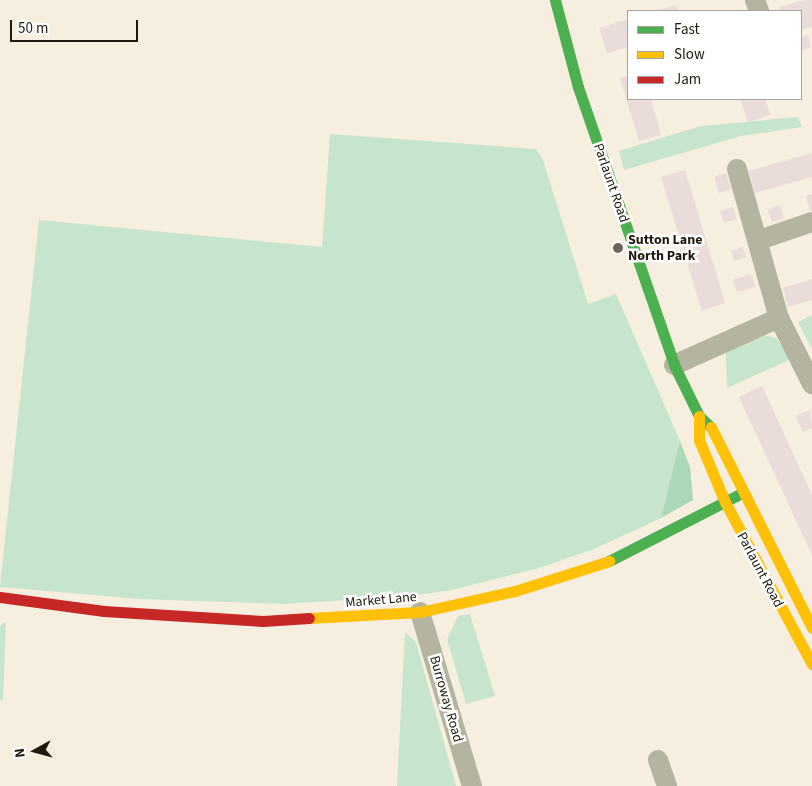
<!DOCTYPE html>
<html>
<head>
<meta charset="utf-8">
<style>
	body { margin:0 }
	#map { position:relative; width:812px; height:786px; overflow:hidden; background:#f6eedf; font-family:"Source Sans 3",sans-serif }
	div>[style] { position:absolute }
	[style*='--x'] { left:calc(var(--x)*1px); top:calc(var(--y)*1px); width:calc(var(--w)*1px); rotate:calc(var(--a)*1deg) }
	.green>* { inset:0; background:#c7e5cc }
	.forest>* { inset:0; background:#abd8b9 }
	.building>* { inset:0; background:#e9dcd9 }
	.street>* { height:20px; margin:-10px; padding:0 10px; transform-origin:10px; border-radius:10px; background:#b5b4a1 }
	.fast>* { height:11px; margin:-5.5px; padding:0 5.5px; transform-origin:5.5px; border-radius:5.5px; background:#4caf50 }
	.slow>* { height:11px; margin:-5.5px; padding:0 5.5px; transform-origin:5.5px; border-radius:5.5px; background:#ffc107 }
	.jam>* { height:11px; margin:-5.5px; padding:0 5.5px; transform-origin:5.5px; border-radius:5.5px; background:#c62828 }
	.dots>* { width:14px; height:14px; translate:-50% -50%; box-sizing:border-box; border:2px solid #fff; border-radius:50% }
	span { translate:-50% -50%; white-space:nowrap; text-align:center; line-height:1.15; -webkit-text-stroke:5px #fff; paint-order:stroke }
	.street-label { font-size:14px; color:#201a0e }
	.poi-label { font-size:14px; color:#201a0e; font-weight:700 }
	.left { translate:0 -50%; text-align:left }
	.legend { position:absolute; left:627px; top:10px; width:175px; height:90px; box-sizing:border-box; background:#fff; border:1px solid #a6a39f; margin:0; padding:6px 9px; list-style:none; font-size:15px; color:#201a0e }
	.legend li { display:flex; align-items:center; gap:10px; height:25px }
	.legend b { width:25px; border:1px solid #a6a39f }
	.north { position:absolute; left:10px; top:726px; width:50px; height:50px; -webkit-text-stroke:4px #fff; paint-order:stroke; rotate:263deg; font-size:14px; font-weight:700; line-height:20px; text-align:center; color:#201a0e }
	.north::after { content:''; display:block; margin:auto; width:18px; height:22px; background:#201a0e; clip-path:polygon(50% 0,100% 100%,50% 72%,0 100%) }
	.scale { position:absolute; left:10px; top:20px; width:128px; height:22px; box-sizing:border-box; border:2px solid #201a0e; border-top:0; padding-left:6px; font-size:15px; line-height:18px; white-space:nowrap; color:#201a0e; -webkit-text-stroke:4px #fff; paint-order:stroke }
</style>
</head>
<body>
<div id="map">
	<div class="green">
		<div style="clip-path:polygon(798px 117px,802px 127px,741px 136px,624px 170px,619px 151px,701px 126px)"></div>
		<div style="clip-path:polygon(330px 134px,536px 149px,543px 160px,588px 304px,616px 294px,680px 441px,661px 518px,594px 549px,539px 568px,452px 590px,411px 596px,283px 604px,139px 599px,0 587px,39px 220px,322px 247px)"></div>
		<div style="clip-path:polygon(812px 315px,812px 347px,811px 347px,798px 322px)"></div>
		<div style="clip-path:polygon(765px 335px,776px 338px,791px 359px,727px 388px,726px 352px)"></div>
		<div style="clip-path:polygon(470px 614px,495px 696px,466px 704px,447px 639px,458px 616px)"></div>
		<div style="clip-path:polygon(6px 621px,3px 700px,0 700px,0 626px)"></div>
		<div style="clip-path:polygon(405px 632px,416px 642px,456px 786px,397px 786px)"></div>
	</div>
	<div class="forest">
		<div style="clip-path:polygon(680px 441px,690px 467px,693px 500px,661px 518px)"></div>
	</div>
	<div class="building">
		<div style="clip-path:polygon(804px 0,812px 0,812px 27px,801px 30px,801px 11px,781px 11px,780px 7px)"></div>
		<div style="clip-path:polygon(676px 5px,678px 11px,656px 11px)"></div>
		<div style="clip-path:polygon(628px 19px,628px 47px,607px 53px,599px 28px)"></div>
		<div style="clip-path:polygon(808px 35px,811px 47px,801px 51px,801px 37px)"></div>
		<div style="clip-path:polygon(628px 76px,628px 99px,651px 99px,661px 135px,639px 141px,620px 78px)"></div>
		<div style="clip-path:polygon(740px 99px,765px 99px,770px 115px,748px 122px)"></div>
		<div style="clip-path:polygon(812px 153px,812px 177px,755px 193px,749px 171px)"></div>
		<div style="clip-path:polygon(685px 170px,725px 303px,702px 311px,661px 177px)"></div>
		<div style="clip-path:polygon(726px 173px,731px 189px,719px 193px,714px 177px)"></div>
		<div style="clip-path:polygon(812px 194px,812px 211px,810px 211px,806px 196px)"></div>
		<div style="clip-path:polygon(780px 205px,784px 218px,772px 222px,768px 209px)"></div>
		<div style="clip-path:polygon(733px 207px,737px 219px,724px 223px,720px 211px)"></div>
		<div style="clip-path:polygon(743px 247px,746px 257px,734px 261px,731px 251px)"></div>
		<div style="clip-path:polygon(751px 274px,755px 287px,737px 292px,733px 280px)"></div>
		<div style="clip-path:polygon(812px 279px,812px 300px,788px 307px,783px 288px)"></div>
		<div style="clip-path:polygon(762px 386px,812px 495px,812px 555px,739px 397px)"></div>
		<div style="clip-path:polygon(810px 410px,812px 428px,803px 432px,796px 416px)"></div>
	</div>
	<div class="street">
		<div style="--x:755;--y:0;--w:12;--a:70"></div>
		<div style="--x:737;--y:169;--w:155;--a:74.3"></div>
		<div style="--x:759;--y:240;--w:56;--a:-18.8"></div>
		<div style="--x:674;--y:365;--w:115;--a:-24.1"></div>
		<div style="--x:779;--y:318;--w:74;--a:63.4"></div>
		<div style="--x:420;--y:612;--w:182;--a:73.4"></div>
		<div style="--x:658;--y:760;--w:28;--a:71"></div>
	</div>
	<div class="fast">
		<div style="--x:555;--y:0;--w:90;--a:75.2"></div>
		<div style="--x:578;--y:87;--w:294;--a:70.9"></div>
		<div style="--x:674;--y:365;--w:57;--a:63.9"></div>
		<div style="--x:699;--y:416;--w:16;--a:43"></div>
		<div style="--x:609;--y:561;--w:149;--a:-27.1"></div>
	</div>
	<div class="slow">
		<div style="--x:699;--y:416;--w:24;--a:90"></div>
		<div style="--x:699;--y:440;--w:67;--a:67.2"></div>
		<div style="--x:725;--y:502;--w:184;--a:61.8"></div>
		<div style="--x:711;--y:427;--w:225;--a:63.3"></div>
		<div style="--x:309;--y:618;--w:111;--a:-3.1"></div>
		<div style="--x:420;--y:612;--w:97;--a:-12.5"></div>
		<div style="--x:515;--y:591;--w:99;--a:-17.7"></div>
	</div>
	<div class="jam">
		<div style="--x:0;--y:597;--w:105;--a:7.7"></div>
		<div style="--x:104;--y:611;--w:159;--a:3.6"></div>
		<div style="--x:263;--y:621;--w:46;--a:-3.7"></div>
	</div>
	<div class="dots">
		<div style="left:618px;top:248px;background:#6b6457"></div>
	</div>
	<div class="street-label">
		<span style="left:611px;top:183px;rotate:71deg">Parlaunt Road</span>
		<span style="left:760px;top:570px;rotate:62deg">Parlaunt Road</span>
		<span style="left:381px;top:600px;rotate:-5deg">Market Lane</span>
		<span style="left:446px;top:699px;rotate:74deg">Burroway Road</span>
	</div>
	<div class="poi-label">
		<span class="left" style="left:628px;top:248px">Sutton Lane<br>North Park</span>
	</div>
	<ul class="legend">
	<li><b style="height:6px;background:#4caf50"></b>Fast</li>
	<li><b style="height:6px;background:#ffc107"></b>Slow</li>
	<li><b style="height:6px;background:#c62828"></b>Jam</li>
	</ul>
	<div class="north">N</div>
	<div class="scale">50 m</div>
</div>
</body>
</html>
